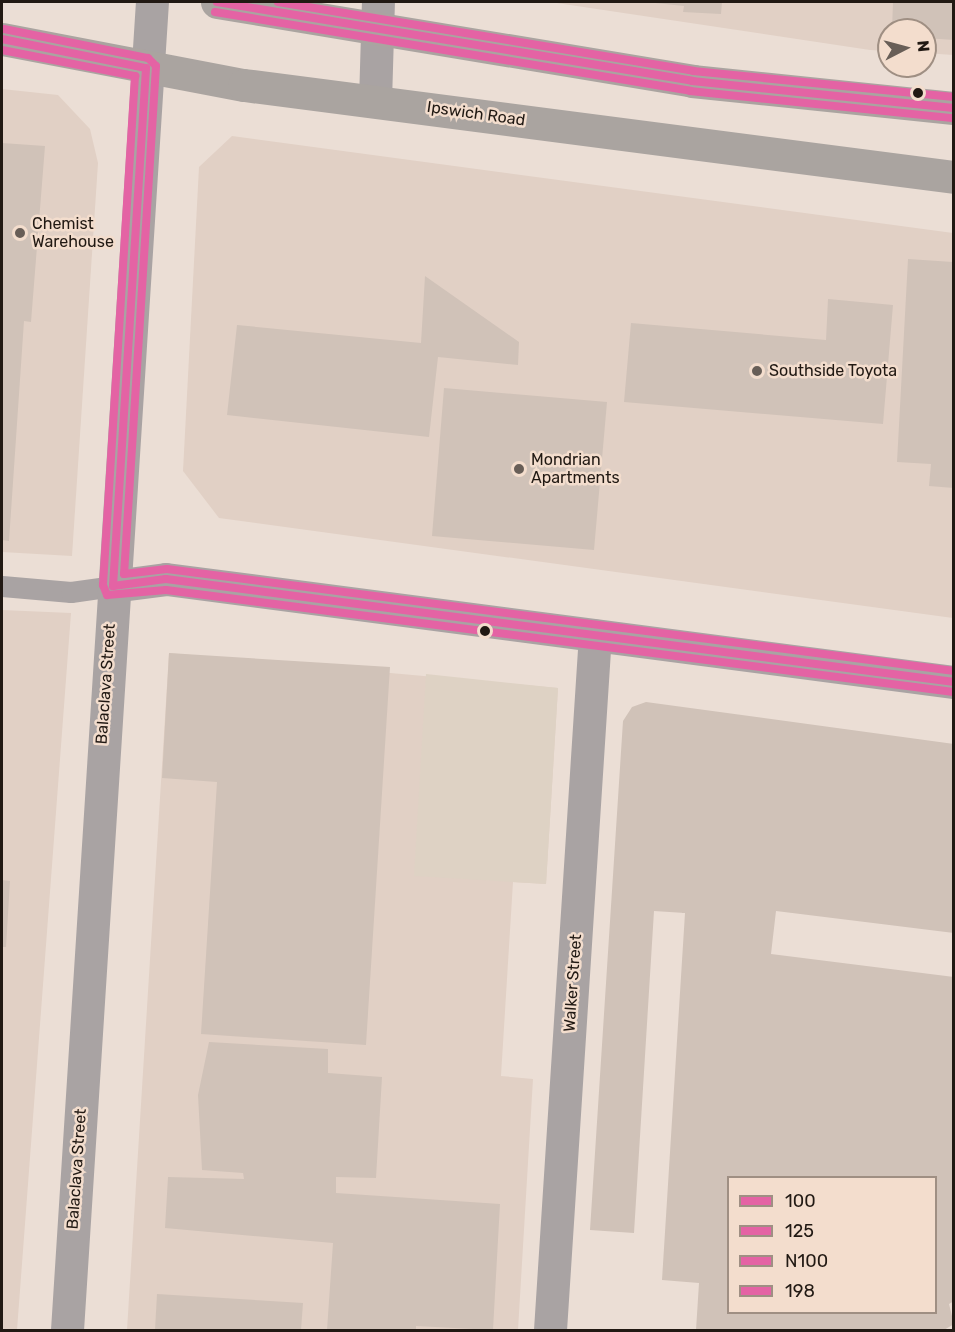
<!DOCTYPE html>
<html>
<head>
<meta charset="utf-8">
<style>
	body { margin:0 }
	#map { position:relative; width:955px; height:1332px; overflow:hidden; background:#ebded5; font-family:Rubik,sans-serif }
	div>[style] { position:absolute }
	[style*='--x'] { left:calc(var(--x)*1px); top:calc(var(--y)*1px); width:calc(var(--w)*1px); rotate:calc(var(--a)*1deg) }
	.commercial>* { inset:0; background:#e1d0c5 }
	.industrial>* { inset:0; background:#ded2c4 }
	.building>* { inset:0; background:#d0c2b8 }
	.service>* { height:21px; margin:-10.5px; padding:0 10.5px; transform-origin:10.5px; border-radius:10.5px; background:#a9a3a3 }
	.minor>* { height:33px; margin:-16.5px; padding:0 16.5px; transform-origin:16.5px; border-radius:16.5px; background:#a9a3a3 }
	.tertiary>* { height:33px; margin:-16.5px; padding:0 16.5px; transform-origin:16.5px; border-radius:16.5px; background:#a9a3a3 }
	.trunk>* { height:33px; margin:-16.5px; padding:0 16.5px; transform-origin:16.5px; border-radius:16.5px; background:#aaa4a0 }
	.bus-1>* { height:8px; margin:-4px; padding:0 4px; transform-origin:4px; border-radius:4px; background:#e463a4 }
	.bus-2>* { height:8px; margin:-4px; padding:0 4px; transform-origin:4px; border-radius:4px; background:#e463a4 }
	.bus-3>* { height:8px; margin:-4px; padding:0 4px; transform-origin:4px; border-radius:4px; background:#e463a4 }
	.bus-4>* { height:8px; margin:-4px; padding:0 4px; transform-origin:4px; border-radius:4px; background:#e463a4 }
	.dots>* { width:16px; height:16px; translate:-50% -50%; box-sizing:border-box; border:3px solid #f3ddcd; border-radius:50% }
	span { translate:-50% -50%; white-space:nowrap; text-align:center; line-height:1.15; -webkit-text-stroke:5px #f3ddcd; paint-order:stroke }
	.street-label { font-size:16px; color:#211913 }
	.poi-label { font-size:16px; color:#211913 }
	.left { translate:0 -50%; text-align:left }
	.frame { position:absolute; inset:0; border:3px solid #211913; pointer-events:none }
	.legend { position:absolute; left:727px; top:1176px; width:210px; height:138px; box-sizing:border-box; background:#f3ddcd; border:2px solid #9f8f83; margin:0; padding:8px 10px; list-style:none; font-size:18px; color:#211913 }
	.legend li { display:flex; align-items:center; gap:12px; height:30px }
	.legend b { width:30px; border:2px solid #9f8f83 }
	.north { position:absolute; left:877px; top:18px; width:60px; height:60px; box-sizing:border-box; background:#f3ddcd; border:2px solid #9f8f83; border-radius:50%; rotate:84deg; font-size:16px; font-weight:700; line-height:24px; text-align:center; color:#211913 }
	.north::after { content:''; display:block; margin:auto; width:21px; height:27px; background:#685e57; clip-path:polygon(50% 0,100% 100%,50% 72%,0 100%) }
</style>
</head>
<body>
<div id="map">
	<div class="commercial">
		<div style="clip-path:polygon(550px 2px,953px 2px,953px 55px,925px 53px,925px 30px,889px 30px,889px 51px,870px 50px)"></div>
		<div style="clip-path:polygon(2px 89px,58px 95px,90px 129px,98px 163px,72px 556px,2px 552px)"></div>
		<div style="clip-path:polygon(232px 136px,953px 233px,953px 618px,219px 518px,183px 471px,199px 167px)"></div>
		<div style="clip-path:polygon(2px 610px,71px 613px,17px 1330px,2px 1330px)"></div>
		<div style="clip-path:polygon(169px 653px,558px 688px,546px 884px,513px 882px,501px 1076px,533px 1079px,518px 1330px,127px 1330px)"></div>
	</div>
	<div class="industrial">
		<div style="clip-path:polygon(426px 674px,558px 688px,546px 884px,414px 876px)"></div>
	</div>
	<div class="building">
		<div style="clip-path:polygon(646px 2px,722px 2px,721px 14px,683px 12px,684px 6px)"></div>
		<div style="clip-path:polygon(893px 2px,954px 2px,954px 40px,925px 38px,925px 30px,892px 30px)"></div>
		<div style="clip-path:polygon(2px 143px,45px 146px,31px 322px,24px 321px,9px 541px,2px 540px)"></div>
		<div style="clip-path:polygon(908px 259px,953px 262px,954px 488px,929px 486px,931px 464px,897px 462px)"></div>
		<div style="clip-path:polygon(425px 276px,519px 342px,518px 365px,438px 357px,429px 437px,227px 415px,237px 325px,421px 343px)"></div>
		<div style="clip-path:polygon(828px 299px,893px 305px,883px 424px,624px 402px,631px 323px,826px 340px)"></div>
		<div style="clip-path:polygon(444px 388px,607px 402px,594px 550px,432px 536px)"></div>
		<div style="clip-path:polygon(169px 653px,390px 667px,366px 1045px,201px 1034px,217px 782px,162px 778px)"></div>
		<div style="clip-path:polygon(evenodd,646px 702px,954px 744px,954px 933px,776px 911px,771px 954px,954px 977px,954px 1301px,949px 1304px,954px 1324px,944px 1330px,696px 1330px,699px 1283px,662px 1280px,685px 913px,654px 911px,634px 1233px,590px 1230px,623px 721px,632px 707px,646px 702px,728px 1178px,936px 1178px,936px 1312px,728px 1312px,728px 1178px)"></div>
		<div style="clip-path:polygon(2px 880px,10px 881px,6px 947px,2px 947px)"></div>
		<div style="clip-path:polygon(209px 1042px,328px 1049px,328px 1073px,382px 1077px,376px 1178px,336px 1177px,336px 1193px,500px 1204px,493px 1330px,416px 1326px,416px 1330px,327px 1330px,333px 1243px,165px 1228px,168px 1177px,244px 1179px,243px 1173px,202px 1170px,198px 1095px)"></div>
		<div style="clip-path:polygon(157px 1294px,303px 1303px,301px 1330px,155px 1330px)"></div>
	</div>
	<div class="service">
		<div style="--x:2;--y:586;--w:69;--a:5"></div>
		<div style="--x:71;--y:592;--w:42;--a:-8.1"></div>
	</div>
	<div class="minor">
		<div style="--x:375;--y:101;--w:99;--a:-88.3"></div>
		<div style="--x:113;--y:586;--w:53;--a:-7.5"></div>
		<div style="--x:166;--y:579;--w:795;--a:7.45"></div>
		<div style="--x:550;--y:1330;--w:696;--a:-86.3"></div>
	</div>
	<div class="tertiary">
		<div style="--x:67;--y:1330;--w:1331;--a:-86.34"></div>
	</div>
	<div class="trunk">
		<div style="--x:217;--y:2;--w:482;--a:9.4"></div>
		<div style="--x:692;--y:81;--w:263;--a:5.9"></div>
		<div style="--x:2;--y:39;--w:246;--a:10.8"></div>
		<div style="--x:244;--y:85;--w:716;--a:7.38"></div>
	</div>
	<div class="bus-1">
		<div style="--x:217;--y:2;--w:482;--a:9.4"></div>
		<div style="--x:692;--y:81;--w:263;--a:5.9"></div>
		<div style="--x:2;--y:39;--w:147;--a:11.4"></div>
		<div style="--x:113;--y:586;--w:53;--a:-7.5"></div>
		<div style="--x:166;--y:579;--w:795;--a:7.45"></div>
		<div style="--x:113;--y:586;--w:519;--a:-86.35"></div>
	</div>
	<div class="bus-2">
		<div style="--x:215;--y:12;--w:482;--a:9.4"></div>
		<div style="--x:690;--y:91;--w:264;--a:5.9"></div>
		<div style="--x:2;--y:50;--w:136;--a:11.1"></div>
		<div style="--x:135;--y:76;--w:510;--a:93.6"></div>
		<div style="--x:103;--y:585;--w:11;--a:68"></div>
		<div style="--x:107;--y:595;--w:59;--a:-4.8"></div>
		<div style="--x:166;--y:590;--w:794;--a:7.38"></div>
	</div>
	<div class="bus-3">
		<div style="--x:4;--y:29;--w:147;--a:11.4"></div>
		<div style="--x:148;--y:58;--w:11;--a:45"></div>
		<div style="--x:156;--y:66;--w:509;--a:93.6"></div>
		<div style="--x:124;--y:574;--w:43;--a:-6.6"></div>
		<div style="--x:167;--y:569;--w:794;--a:7.38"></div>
	</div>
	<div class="bus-4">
		<div style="--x:278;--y:2;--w:421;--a:9.4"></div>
		<div style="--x:693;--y:71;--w:262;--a:5.7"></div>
	</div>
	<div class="dots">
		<div style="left:918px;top:93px;background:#211913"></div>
		<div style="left:20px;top:233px;background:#685e57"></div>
		<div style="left:757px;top:371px;background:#685e57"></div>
		<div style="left:519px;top:469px;background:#685e57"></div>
		<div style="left:485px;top:631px;background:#211913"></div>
	</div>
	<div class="street-label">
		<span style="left:476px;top:114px;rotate:8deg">Ipswich Road</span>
		<span style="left:106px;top:684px;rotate:-86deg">Balaclava Street</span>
		<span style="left:573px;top:983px;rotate:-86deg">Walker Street</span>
		<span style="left:77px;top:1169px;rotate:-86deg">Balaclava Street</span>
	</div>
	<div class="poi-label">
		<span class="left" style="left:32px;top:233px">Chemist<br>Warehouse</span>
		<span class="left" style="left:769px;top:371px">Southside Toyota</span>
		<span class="left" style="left:531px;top:469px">Mondrian<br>Apartments</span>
	</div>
	<div class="frame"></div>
	<ul class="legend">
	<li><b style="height:8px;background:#e463a4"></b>100</li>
	<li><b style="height:8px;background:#e463a4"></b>125</li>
	<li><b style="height:8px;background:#e463a4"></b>N100</li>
	<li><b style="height:8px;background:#e463a4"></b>198</li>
	</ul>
	<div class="north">N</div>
</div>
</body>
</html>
